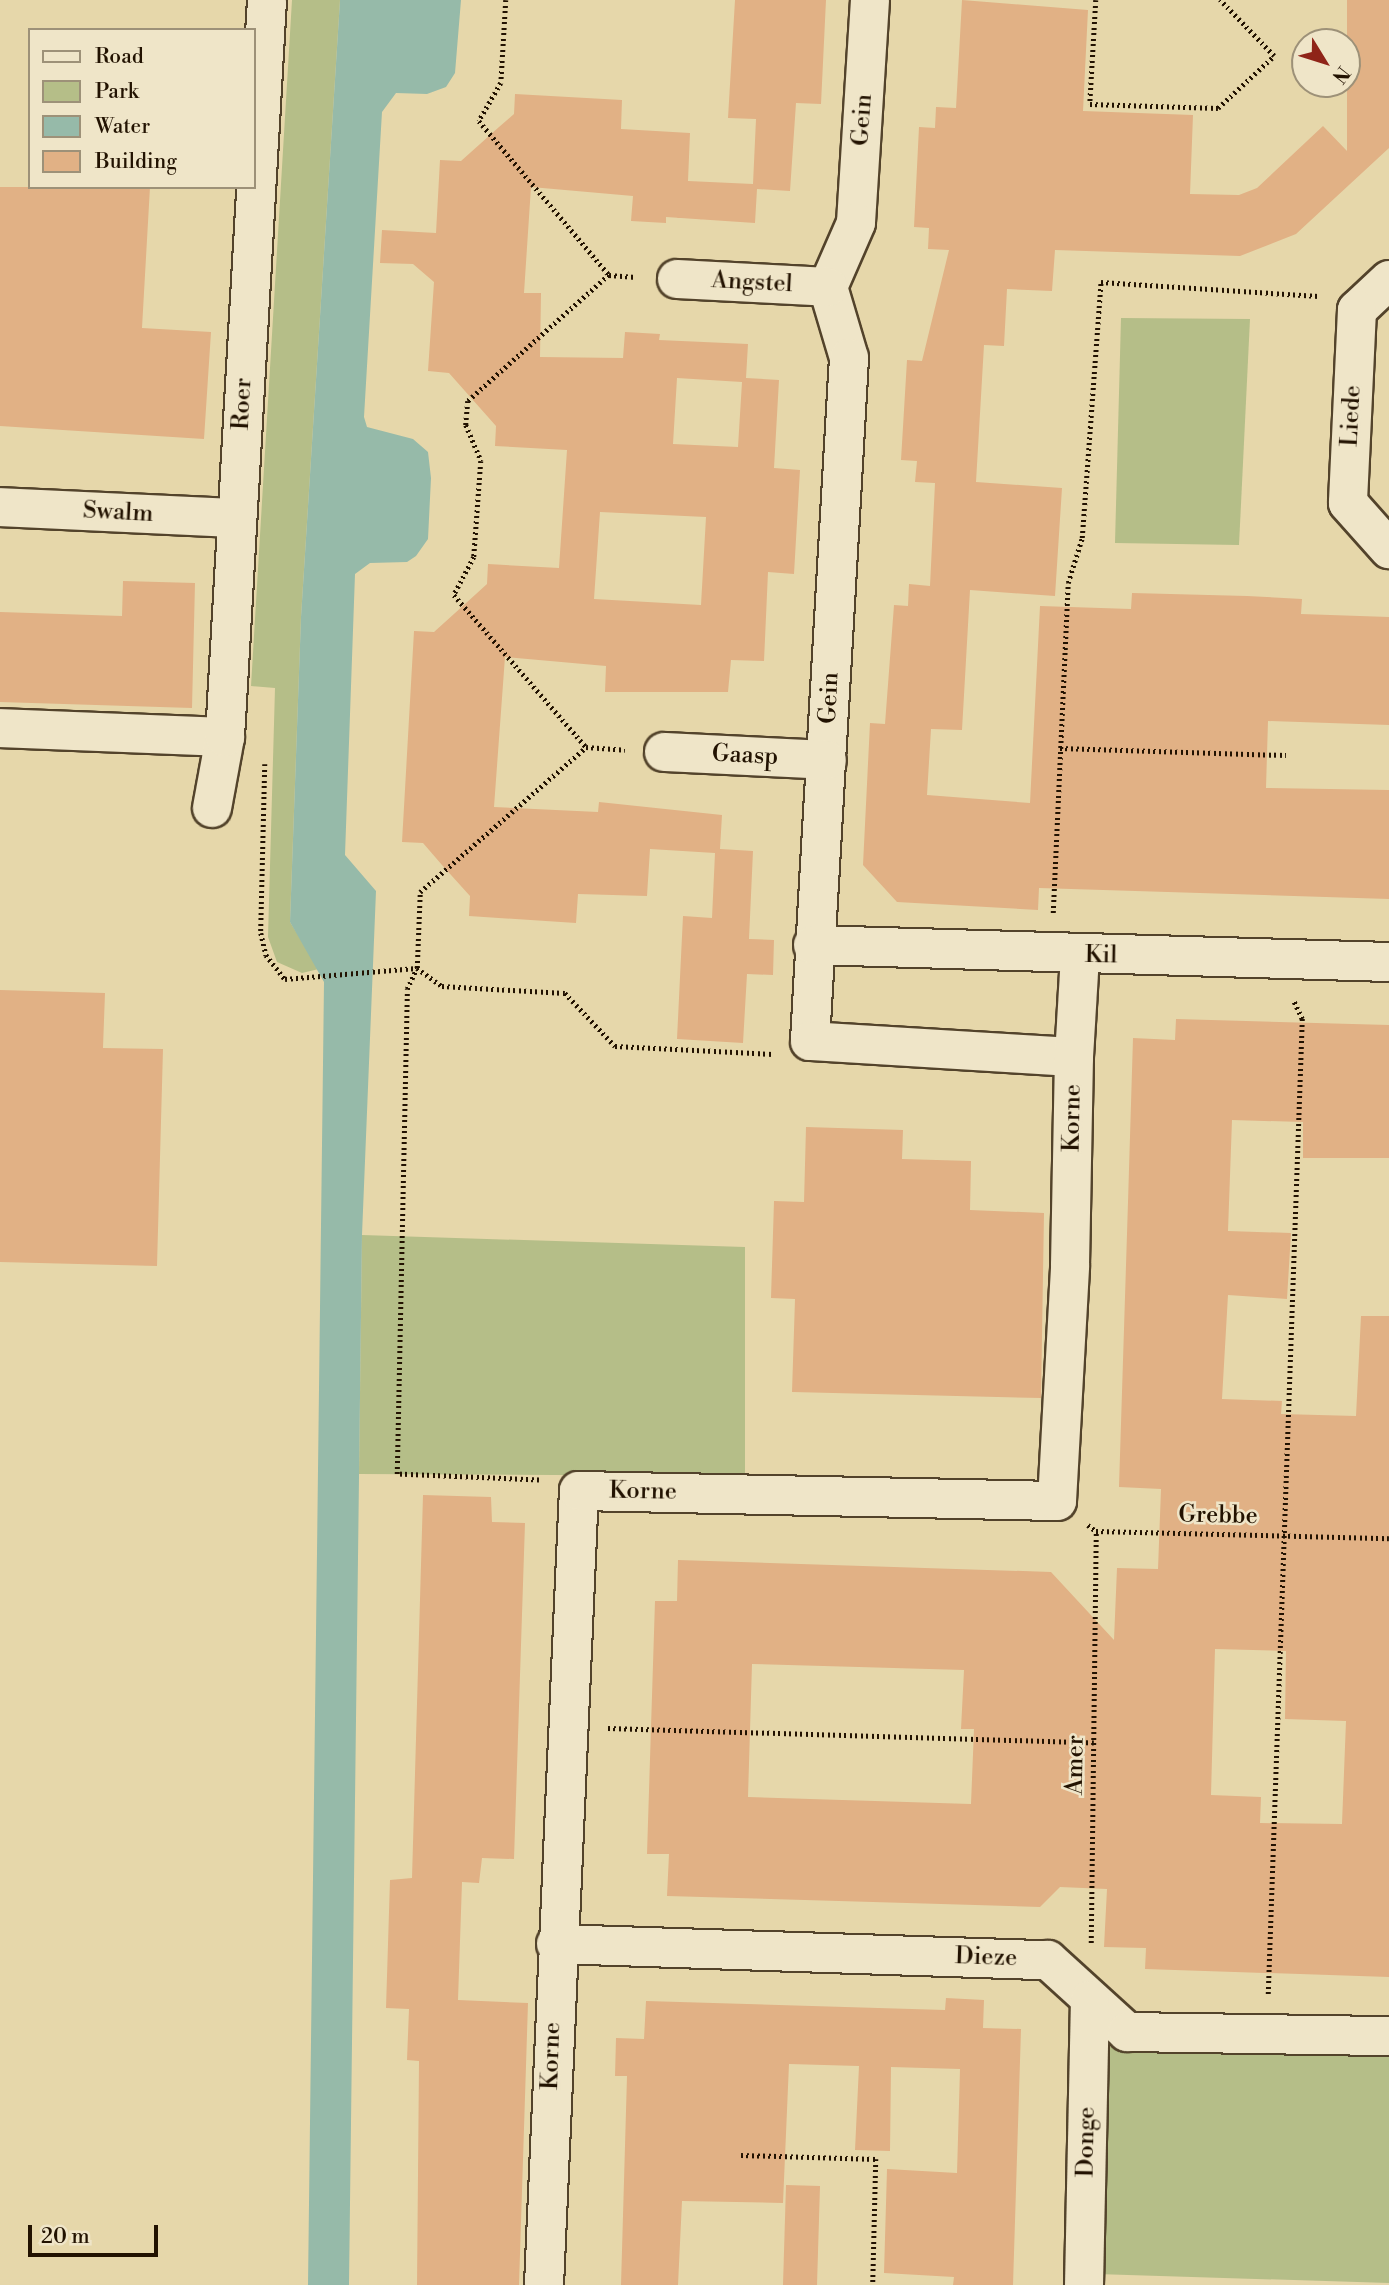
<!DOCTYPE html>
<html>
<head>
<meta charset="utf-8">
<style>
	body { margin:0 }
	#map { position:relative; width:1389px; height:2285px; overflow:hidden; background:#e6d7aa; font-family:"Libre Bodoni",serif }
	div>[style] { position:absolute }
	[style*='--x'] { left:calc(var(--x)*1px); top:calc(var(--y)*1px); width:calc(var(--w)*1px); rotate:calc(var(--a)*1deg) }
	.green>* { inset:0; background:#b5be88 }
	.water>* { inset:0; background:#96baa9 }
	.building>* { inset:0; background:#e1b185 }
	.path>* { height:4.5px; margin-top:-2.25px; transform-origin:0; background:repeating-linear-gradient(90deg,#221201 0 2px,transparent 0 5.5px) }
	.roads { filter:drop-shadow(2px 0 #53432b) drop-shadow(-2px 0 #53432b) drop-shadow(0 2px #53432b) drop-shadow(0 -2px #53432b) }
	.street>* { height:38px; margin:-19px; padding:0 19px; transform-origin:19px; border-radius:19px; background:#efe5c8 }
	span { translate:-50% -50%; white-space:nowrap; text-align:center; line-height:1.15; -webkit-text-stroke:5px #efe5c8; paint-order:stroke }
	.street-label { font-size:24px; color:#221201 }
	.legend { position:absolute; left:28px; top:28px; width:228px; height:161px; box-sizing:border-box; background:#efe5c8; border:2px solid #9d9178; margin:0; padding:9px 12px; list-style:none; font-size:21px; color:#221201 }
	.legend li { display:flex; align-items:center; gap:14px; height:35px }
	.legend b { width:35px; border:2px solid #9d9178 }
	.north { position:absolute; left:1291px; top:28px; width:70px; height:70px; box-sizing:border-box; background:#efe5c8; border:2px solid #9d9178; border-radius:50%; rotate:128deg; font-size:19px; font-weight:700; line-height:28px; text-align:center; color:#221201 }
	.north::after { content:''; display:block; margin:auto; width:24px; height:32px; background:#8f2418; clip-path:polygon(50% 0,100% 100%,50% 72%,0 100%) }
	.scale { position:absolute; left:28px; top:2225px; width:130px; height:32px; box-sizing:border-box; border:4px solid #221201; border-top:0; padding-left:9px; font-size:21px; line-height:24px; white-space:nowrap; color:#221201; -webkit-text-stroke:5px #efe5c8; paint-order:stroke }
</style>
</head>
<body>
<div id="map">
	<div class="green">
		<div style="clip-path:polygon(292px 0,340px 0,301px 617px,290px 922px,319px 969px,302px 973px,277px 962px,268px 937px,275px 688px,251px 686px)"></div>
		<div style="clip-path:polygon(1121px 318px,1250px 319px,1239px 545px,1115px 543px)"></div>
		<div style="clip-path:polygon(362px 1235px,745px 1247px,745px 1476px,359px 1474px)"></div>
		<div style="clip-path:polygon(1103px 2047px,1389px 2051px,1389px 2283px,1096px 2274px)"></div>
	</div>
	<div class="water">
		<div style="clip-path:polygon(340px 0,461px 0,455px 73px,446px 87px,427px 94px,396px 93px,382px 112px,364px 417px,367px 427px,413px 439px,428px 452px,431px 478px,428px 539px,416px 556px,407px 562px,370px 563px,355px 574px,345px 855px,376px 891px,362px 1235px,349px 2285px,308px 2285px,324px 982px,290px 922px,301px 617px)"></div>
	</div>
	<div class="building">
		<div style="clip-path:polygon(evenodd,735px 0,826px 0,821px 104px,796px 103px,790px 191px,757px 189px,755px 223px,666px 217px,666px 223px,631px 221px,633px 196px,531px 187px,524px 293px,541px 293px,540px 357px,623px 358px,625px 332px,660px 334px,659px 340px,748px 344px,746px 378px,779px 380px,774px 468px,800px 470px,794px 574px,768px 572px,764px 661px,731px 660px,728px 692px,605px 692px,606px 666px,505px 657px,494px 807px,598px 812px,599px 802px,722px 815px,720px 849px,753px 851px,749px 939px,774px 940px,773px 975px,747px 974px,743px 1043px,677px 1039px,683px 916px,712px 918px,715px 853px,650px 849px,647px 896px,578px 894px,576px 923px,469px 916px,470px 896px,442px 865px,423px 843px,402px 842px,414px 631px,434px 632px,465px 604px,487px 584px,488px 564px,559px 568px,567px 450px,495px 446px,496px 426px,449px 373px,428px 371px,434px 282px,413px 264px,380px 263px,382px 230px,436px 233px,440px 160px,461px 161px,499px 127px,514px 114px,515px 94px,622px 100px,621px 129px,690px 133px,688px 181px,753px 184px,756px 119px,728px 118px,735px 0,677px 378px,742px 382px,738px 447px,673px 444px,677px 378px,735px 0,600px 512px,706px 517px,701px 605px,594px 599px,600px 512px)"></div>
		<div style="clip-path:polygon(962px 0,1088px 10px,1083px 111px,1193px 115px,1190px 194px,1239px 195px,1257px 188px,1323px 126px,1347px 151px,1347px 0,1389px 0,1389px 148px,1296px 234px,1240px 256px,1055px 250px,1052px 291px,1007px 289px,1004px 346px,984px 345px,976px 482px,1062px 488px,1055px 596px,970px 590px,962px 730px,931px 729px,927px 795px,1030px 803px,1040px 606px,1131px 609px,1132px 593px,1247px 596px,1302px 599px,1301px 614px,1389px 617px,1389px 725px,1268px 721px,1266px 788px,1389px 790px,1389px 899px,1039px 888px,1038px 910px,897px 902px,863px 865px,870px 723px,885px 724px,894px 605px,908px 606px,909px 584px,930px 586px,935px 483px,915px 482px,917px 461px,901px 460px,907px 360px,922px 361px,949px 250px,928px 249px,929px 228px,914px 227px,919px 127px,935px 128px,936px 107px,956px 108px)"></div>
		<div style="clip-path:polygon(0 187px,150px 187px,142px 328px,211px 332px,204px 439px,0 426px)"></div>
		<div style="clip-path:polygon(123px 581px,195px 583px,192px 708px,0 702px,0 612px,122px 616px)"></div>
		<div style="clip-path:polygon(0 990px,105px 993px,103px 1048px,163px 1049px,157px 1266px,0 1262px)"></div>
		<div style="clip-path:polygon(evenodd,1176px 1019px,1389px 1025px,1389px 1158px,1303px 1158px,1303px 1122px,1232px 1120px,1228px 1231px,1291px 1233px,1287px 1299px,1228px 1295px,1222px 1399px,1282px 1401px,1281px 1414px,1356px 1416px,1361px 1316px,1389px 1316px,1389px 1977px,1145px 1969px,1146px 1948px,1104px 1947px,1107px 1889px,1060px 1887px,1040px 1907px,667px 1896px,669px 1854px,647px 1854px,655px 1601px,677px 1601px,678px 1560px,1051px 1572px,1114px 1640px,1117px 1568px,1158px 1569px,1161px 1489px,1119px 1487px,1128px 1202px,1133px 1038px,1175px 1040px,1176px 1019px,1215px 1649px,1286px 1651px,1285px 1719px,1346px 1721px,1342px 1824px,1260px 1823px,1261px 1797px,1211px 1795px,1215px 1649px,1176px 1019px,752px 1664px,964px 1670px,961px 1729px,974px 1729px,971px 1804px,748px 1797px,752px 1664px)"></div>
		<div style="clip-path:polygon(806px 1127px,903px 1130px,902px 1159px,971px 1161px,970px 1210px,1044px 1213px,1041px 1398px,792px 1392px,795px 1299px,771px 1298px,774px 1201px,804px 1202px)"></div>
		<div style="clip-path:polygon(423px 1495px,491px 1497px,492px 1522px,525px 1523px,514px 1859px,482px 1858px,479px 1883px,462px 1882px,458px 2000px,528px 2003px,519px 2285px,417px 2285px,419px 2061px,407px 2060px,409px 2009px,386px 2008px,390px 1880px,412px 1878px)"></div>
		<div style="clip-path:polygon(946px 1998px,984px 2000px,983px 2028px,1021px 2029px,1013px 2285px,953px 2285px,954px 2277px,884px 2273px,887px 2169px,957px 2173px,960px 2069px,891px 2067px,890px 2151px,855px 2150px,859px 2066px,789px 2064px,783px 2203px,682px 2201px,678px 2285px,621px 2285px,627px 2076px,615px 2076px,616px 2038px,644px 2039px,646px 2001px,945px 2010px)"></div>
		<div style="clip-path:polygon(786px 2185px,820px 2186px,817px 2285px,783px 2285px)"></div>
	</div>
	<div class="path">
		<div style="--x:506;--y:0;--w:83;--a:93.4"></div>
		<div style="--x:501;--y:83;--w:44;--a:120.1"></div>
		<div style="--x:479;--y:121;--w:202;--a:49.8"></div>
		<div style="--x:609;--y:275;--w:27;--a:4"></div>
		<div style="--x:1096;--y:0;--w:104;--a:93.3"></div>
		<div style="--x:1090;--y:104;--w:128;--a:1.8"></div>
		<div style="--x:1218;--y:108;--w:76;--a:-42.9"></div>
		<div style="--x:1274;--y:56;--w:78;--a:-134"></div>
		<div style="--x:609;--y:275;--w:189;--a:138.2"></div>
		<div style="--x:468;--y:401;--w:24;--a:95"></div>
		<div style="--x:466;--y:425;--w:39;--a:67"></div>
		<div style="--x:481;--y:461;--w:96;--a:94.2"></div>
		<div style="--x:474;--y:557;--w:43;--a:117.8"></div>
		<div style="--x:454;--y:595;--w:201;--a:49"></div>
		<div style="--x:586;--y:747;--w:39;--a:4"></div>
		<div style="--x:1060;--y:748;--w:226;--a:1.8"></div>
		<div style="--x:265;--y:764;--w:169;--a:91.4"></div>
		<div style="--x:261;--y:933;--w:23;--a:77"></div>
		<div style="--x:266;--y:955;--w:31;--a:52"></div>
		<div style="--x:285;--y:979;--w:132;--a:-4.8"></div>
		<div style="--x:417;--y:968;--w:31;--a:36"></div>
		<div style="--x:442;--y:986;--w:123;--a:3.3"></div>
		<div style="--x:565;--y:993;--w:73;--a:46.7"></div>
		<div style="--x:615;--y:1046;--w:158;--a:2.9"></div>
		<div style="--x:1053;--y:913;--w:330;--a:-87.4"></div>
		<div style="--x:1068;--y:583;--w:47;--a:-72.7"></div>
		<div style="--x:1082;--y:538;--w:257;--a:-85.8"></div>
		<div style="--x:1101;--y:282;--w:218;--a:3.7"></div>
		<div style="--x:539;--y:1480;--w:142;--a:-177.6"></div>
		<div style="--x:397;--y:1474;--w:485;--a:-88.8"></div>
		<div style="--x:407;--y:989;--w:23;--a:-65"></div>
		<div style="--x:417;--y:968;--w:76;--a:-87.7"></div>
		<div style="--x:420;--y:892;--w:220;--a:-41.1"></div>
		<div style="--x:1088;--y:1525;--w:10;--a:37"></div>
		<div style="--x:1096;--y:1531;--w:293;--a:1.4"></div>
		<div style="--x:608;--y:1728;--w:486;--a:1.7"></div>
		<div style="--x:1091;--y:1943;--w:412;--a:-89.3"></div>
		<div style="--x:1268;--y:1994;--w:976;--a:-88"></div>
		<div style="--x:1302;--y:1019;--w:21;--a:-115"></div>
		<div style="--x:741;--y:2155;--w:135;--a:1.7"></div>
		<div style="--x:876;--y:2159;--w:126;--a:91.4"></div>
	</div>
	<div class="roads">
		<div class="street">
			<div style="--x:870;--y:0;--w:223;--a:93.6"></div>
			<div style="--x:856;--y:223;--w:70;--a:113.6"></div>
			<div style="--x:828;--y:287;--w:74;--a:73.5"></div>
			<div style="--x:849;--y:358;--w:684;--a:93.27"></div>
			<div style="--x:810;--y:1041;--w:264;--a:3.5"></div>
			<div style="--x:1074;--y:1057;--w:101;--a:-86.6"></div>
			<div style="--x:677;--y:279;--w:151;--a:3"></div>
			<div style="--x:1389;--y:280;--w:44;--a:136.8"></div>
			<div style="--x:1357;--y:310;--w:193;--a:92.7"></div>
			<div style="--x:1348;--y:503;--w:62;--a:48.3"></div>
			<div style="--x:0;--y:507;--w:236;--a:2.7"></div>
			<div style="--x:0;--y:728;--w:225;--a:2.3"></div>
			<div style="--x:664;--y:752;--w:163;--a:2.8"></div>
			<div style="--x:212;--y:808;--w:72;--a:-79.6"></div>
			<div style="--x:225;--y:737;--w:738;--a:-86.74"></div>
			<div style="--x:813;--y:945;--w:576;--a:1.69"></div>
			<div style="--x:556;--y:1944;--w:492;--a:1.9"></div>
			<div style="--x:1048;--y:1960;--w:107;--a:42.3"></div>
			<div style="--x:1127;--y:2032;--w:262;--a:0.9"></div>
			<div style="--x:544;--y:2285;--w:795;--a:-87.48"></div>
			<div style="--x:579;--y:1491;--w:478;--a:1.2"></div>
			<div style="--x:1057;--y:1501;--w:236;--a:-86.8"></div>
			<div style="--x:1070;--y:1265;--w:208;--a:-88.9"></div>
			<div style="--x:1084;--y:2285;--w:285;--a:-88.8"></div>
		</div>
	</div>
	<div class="street-label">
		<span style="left:863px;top:120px;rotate:-86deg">Gein</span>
		<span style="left:752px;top:283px;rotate:3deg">Angstel</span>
		<span style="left:243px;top:404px;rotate:-87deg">Roer</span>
		<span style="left:1352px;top:416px;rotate:-87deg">Liede</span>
		<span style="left:118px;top:513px;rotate:3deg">Swalm</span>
		<span style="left:830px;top:698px;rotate:-87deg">Gein</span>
		<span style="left:745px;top:756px;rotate:3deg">Gaasp</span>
		<span style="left:1101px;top:956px;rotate:1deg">Kil</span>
		<span style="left:1073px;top:1118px;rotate:-89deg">Korne</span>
		<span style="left:643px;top:1492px;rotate:1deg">Korne</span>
		<span style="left:1218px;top:1516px;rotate:1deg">Grebbe</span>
		<span style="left:1076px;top:1765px;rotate:-89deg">Amer</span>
		<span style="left:986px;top:1958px;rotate:2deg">Dieze</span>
		<span style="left:552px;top:2056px;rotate:-88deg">Korne</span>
		<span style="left:1087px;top:2142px;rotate:-89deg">Donge</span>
	</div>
	<ul class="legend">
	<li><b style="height:9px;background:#efe5c8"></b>Road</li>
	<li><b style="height:19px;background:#b5be88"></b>Park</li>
	<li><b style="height:19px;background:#96baa9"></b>Water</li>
	<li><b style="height:19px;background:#e1b185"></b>Building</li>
	</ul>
	<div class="north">N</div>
	<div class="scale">20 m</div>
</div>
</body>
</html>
